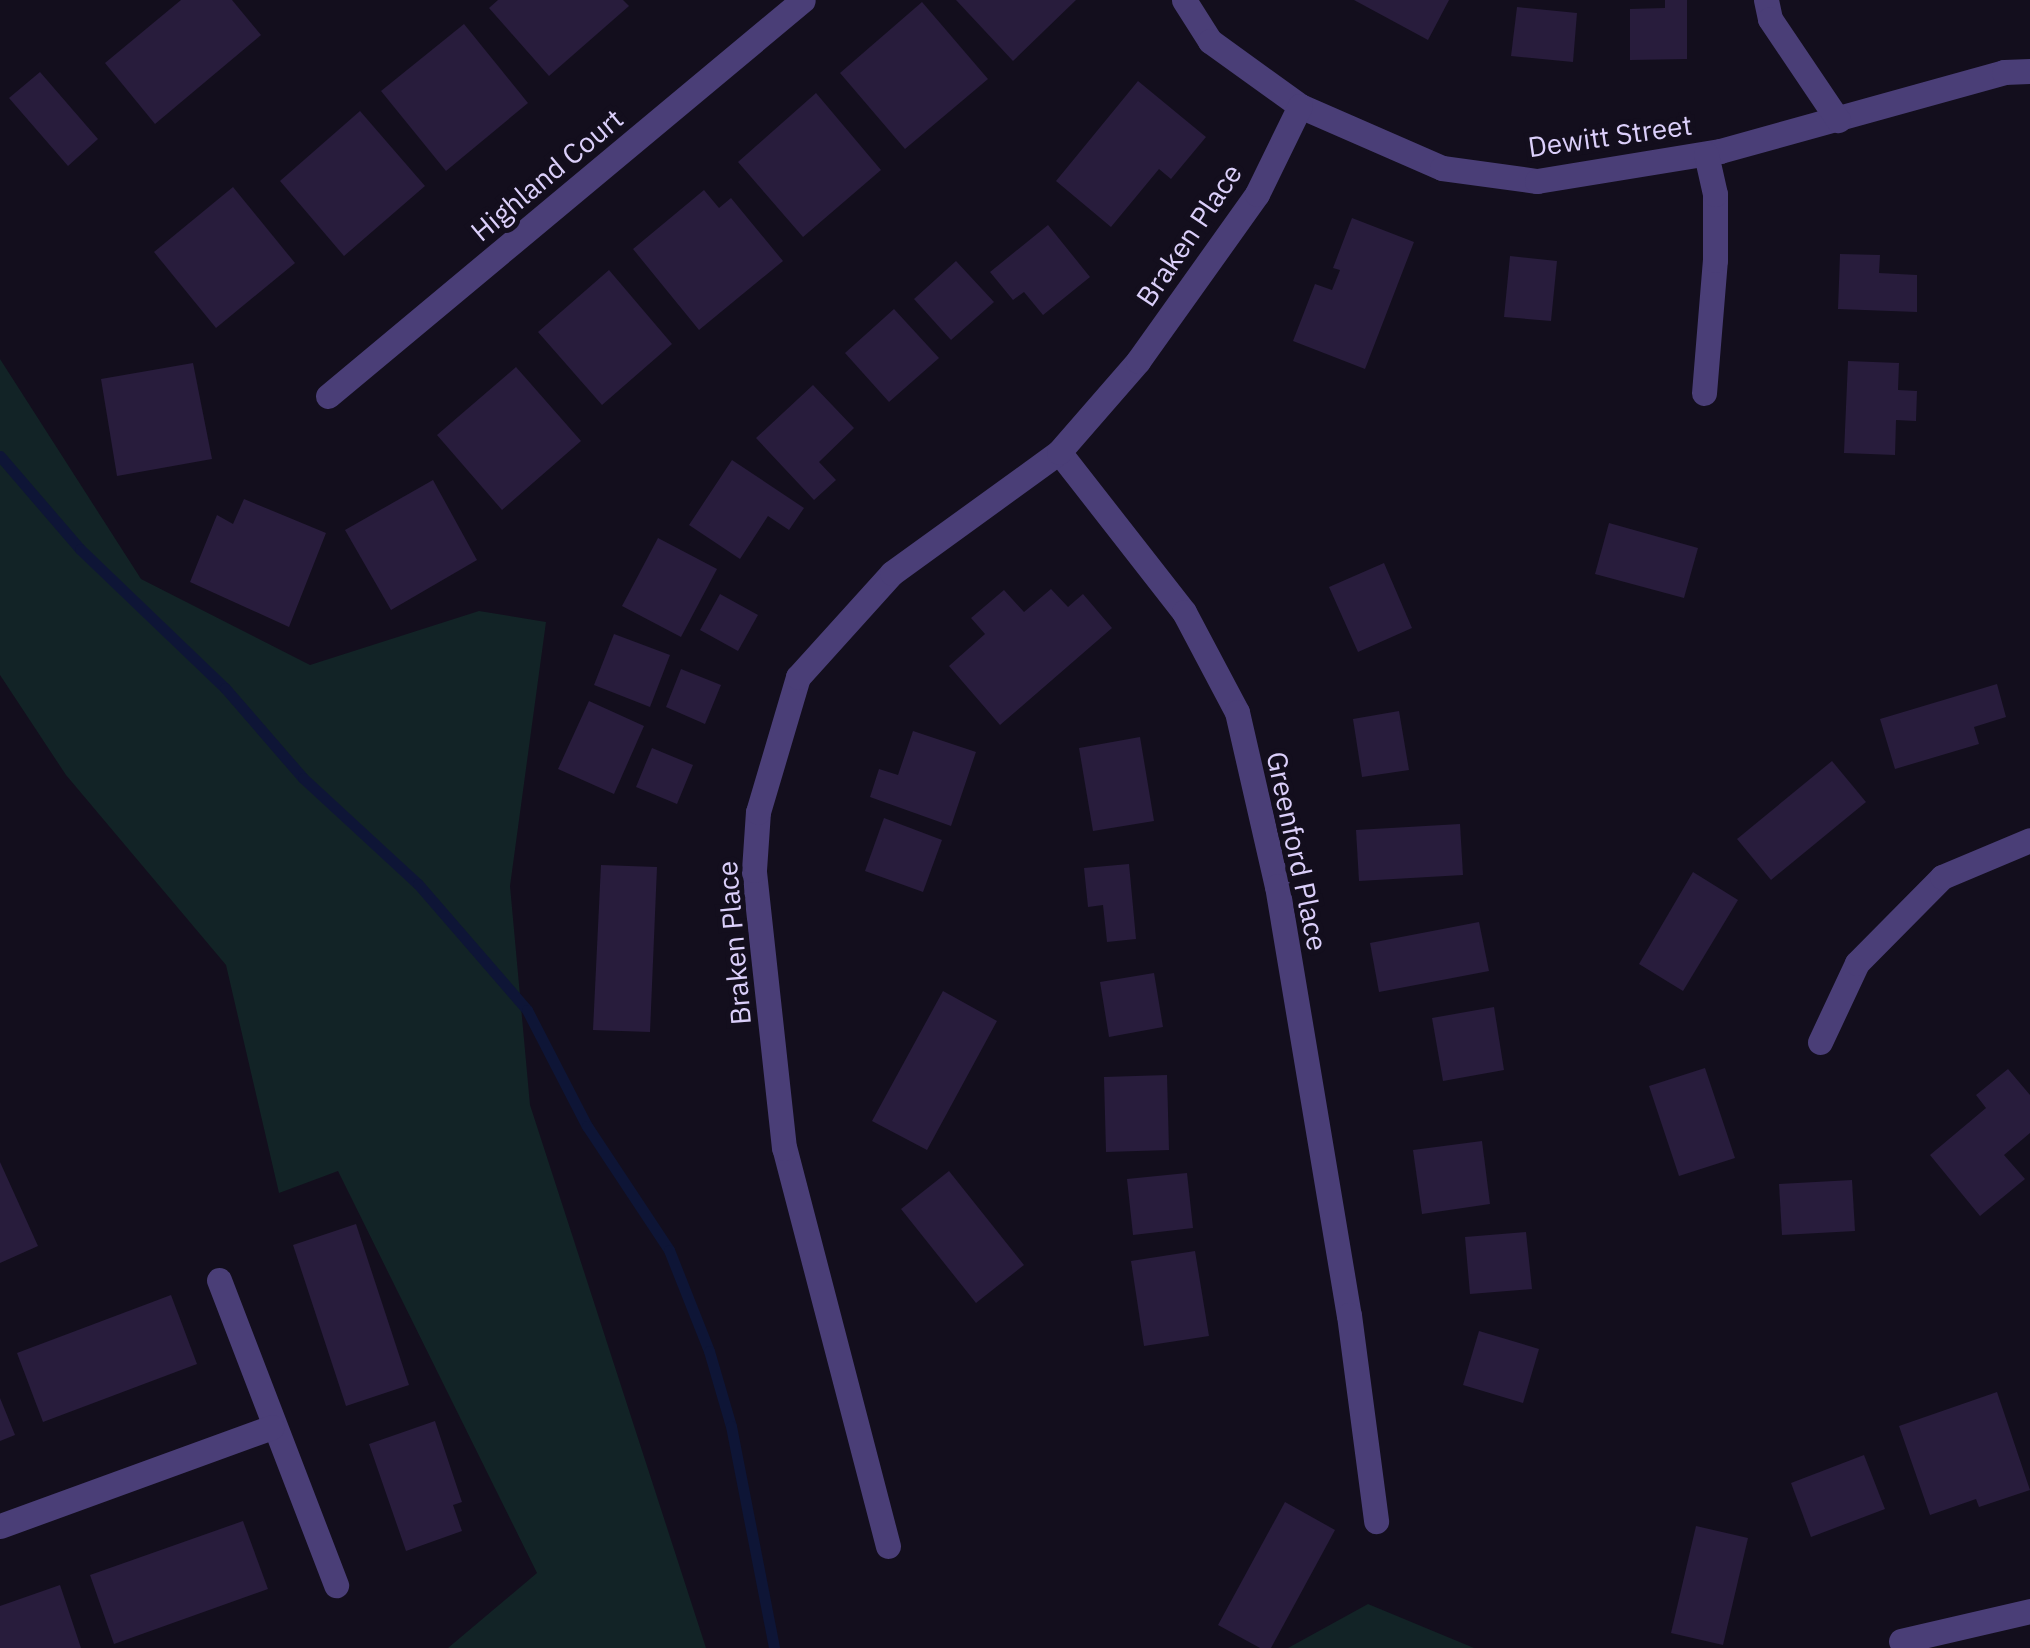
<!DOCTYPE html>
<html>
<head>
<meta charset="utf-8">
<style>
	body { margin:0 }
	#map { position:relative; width:2030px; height:1648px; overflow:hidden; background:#130e1d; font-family:"IBM Plex Sans",sans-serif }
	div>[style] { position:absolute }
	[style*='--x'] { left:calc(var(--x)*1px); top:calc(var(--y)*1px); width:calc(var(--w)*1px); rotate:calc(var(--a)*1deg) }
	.green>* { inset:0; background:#122326 }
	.stream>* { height:11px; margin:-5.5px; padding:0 5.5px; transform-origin:5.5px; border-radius:5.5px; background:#0e1536 }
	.building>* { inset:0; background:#281c3c }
	.minor>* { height:25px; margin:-12.5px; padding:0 12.5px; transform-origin:12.5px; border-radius:12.5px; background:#4a3e77 }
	span { translate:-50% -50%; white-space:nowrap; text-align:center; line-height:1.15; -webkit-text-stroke:10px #130e1d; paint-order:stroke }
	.street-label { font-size:28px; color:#dbcffa }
</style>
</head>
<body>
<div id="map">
	<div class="green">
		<div style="clip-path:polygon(0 359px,141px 579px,310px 665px,479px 611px,546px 622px,510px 886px,530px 1105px,706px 1648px,448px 1648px,537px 1573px,338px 1171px,279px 1193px,226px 965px,66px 775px,0 675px)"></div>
		<div style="clip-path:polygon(1368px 1604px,1474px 1648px,1288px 1648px)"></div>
	</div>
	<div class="stream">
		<div style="--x:0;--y:456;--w:123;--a:49.3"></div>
		<div style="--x:80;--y:549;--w:201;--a:43.8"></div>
		<div style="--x:225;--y:688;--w:119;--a:49.1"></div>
		<div style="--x:303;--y:778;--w:156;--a:42.7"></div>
		<div style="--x:418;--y:884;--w:167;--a:49.1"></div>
		<div style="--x:527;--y:1010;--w:131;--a:62.7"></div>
		<div style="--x:587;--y:1126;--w:149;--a:56.5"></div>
		<div style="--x:669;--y:1250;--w:109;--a:68.4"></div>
		<div style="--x:709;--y:1351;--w:78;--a:73.7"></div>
		<div style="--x:731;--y:1426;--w:226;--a:79"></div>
	</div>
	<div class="building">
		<div style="clip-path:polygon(181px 0,232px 0,261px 35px,155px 124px,105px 63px)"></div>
		<div style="clip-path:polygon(498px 0,623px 0,629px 6px,549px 76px,489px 8px)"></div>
		<div style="clip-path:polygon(956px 0,1076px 0,1013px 61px)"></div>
		<div style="clip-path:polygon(1354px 0,1449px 0,1428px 40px)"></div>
		<div style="clip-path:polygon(1665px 0,1687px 0,1687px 59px,1630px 60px,1630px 9px,1665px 8px)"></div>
		<div style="clip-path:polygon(922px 2px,988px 79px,905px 149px,840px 73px)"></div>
		<div style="clip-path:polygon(1517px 7px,1577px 13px,1573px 62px,1511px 56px)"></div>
		<div style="clip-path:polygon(464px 24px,528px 103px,446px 171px,381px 91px)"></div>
		<div style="clip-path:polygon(40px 72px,98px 139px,68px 166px,9px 98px)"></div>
		<div style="clip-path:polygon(1138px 81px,1206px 137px,1171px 179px,1159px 169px,1111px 227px,1056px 181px)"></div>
		<div style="clip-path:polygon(816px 93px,881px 170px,803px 237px,738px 162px)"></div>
		<div style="clip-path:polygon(360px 111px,425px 186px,344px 256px,280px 181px)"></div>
		<div style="clip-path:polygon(233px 187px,295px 263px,216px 328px,154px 252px)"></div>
		<div style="clip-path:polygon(704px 190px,719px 208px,731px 198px,783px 261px,699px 330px,633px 249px)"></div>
		<div style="clip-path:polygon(1352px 218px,1414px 242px,1365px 369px,1293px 341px,1315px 284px,1332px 290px,1340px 270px,1333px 268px)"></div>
		<div style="clip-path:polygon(1048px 225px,1090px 277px,1043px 315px,1024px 292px,1013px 300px,990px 272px)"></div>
		<div style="clip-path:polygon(1840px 254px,1880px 255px,1879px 273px,1917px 275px,1917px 312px,1838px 309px)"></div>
		<div style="clip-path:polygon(1510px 256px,1557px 261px,1551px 321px,1504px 317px)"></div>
		<div style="clip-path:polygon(956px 261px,994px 302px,951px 340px,914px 299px)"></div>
		<div style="clip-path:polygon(609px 270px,672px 344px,602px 405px,538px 332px)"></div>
		<div style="clip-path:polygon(894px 309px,939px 358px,889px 402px,845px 353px)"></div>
		<div style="clip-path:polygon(1848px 361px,1899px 363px,1898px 390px,1917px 391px,1916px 421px,1896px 420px,1895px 455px,1844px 453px)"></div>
		<div style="clip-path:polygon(193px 363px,212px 459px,117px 476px,101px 379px)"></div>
		<div style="clip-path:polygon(516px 367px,581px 441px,502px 510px,437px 435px)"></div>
		<div style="clip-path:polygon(813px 385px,854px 428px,819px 462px,836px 480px,814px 500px,756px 438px)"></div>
		<div style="clip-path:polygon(732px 460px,804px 508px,789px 530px,768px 516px,740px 559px,689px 525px)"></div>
		<div style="clip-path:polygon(433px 480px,477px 560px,391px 610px,345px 530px)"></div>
		<div style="clip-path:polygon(244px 499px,326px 533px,289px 627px,190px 582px,217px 515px,233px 524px)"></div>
		<div style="clip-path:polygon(1609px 523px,1698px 548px,1684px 598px,1595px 574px)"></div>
		<div style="clip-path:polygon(658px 538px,717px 569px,681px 637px,622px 606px)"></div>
		<div style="clip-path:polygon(1384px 563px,1412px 628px,1358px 652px,1329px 587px)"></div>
		<div style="clip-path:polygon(1051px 589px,1068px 607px,1083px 594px,1112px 628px,1000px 725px,949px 666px,985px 634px,971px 618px,1004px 590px,1024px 612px)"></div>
		<div style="clip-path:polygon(720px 594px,758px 615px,738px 651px,700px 630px)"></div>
		<div style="clip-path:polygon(614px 634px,670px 655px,650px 707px,594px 685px)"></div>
		<div style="clip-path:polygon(681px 669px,721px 685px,705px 724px,666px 707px)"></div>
		<div style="clip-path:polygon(1997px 684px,2006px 717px,1974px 727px,1979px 744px,1895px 769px,1880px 719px)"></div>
		<div style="clip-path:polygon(589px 701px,644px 726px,614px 794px,558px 769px)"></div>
		<div style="clip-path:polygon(1399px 711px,1409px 770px,1362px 777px,1353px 719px)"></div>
		<div style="clip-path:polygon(913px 731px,976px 752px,951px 826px,870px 797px,879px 769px,898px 775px)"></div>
		<div style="clip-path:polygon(1140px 737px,1154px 821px,1093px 831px,1079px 748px)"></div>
		<div style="clip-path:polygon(652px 748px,693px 765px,677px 804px,636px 787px)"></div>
		<div style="clip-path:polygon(1832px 761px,1866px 802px,1771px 880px,1737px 839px)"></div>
		<div style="clip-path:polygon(884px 818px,942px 840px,923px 892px,865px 871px)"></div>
		<div style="clip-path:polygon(1460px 824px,1463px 875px,1359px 881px,1356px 830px)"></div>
		<div style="clip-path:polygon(1129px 864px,1136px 939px,1107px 942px,1103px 905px,1088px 907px,1084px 868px)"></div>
		<div style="clip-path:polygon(601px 865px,657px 867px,650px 1032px,593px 1030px)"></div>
		<div style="clip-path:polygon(1693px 872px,1738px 900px,1683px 991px,1639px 964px)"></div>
		<div style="clip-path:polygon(1479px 922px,1489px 971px,1379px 992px,1370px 943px)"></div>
		<div style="clip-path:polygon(1154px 973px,1163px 1027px,1109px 1037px,1100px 982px)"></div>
		<div style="clip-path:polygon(943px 991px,997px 1021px,927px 1150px,872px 1121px)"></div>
		<div style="clip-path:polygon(1494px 1007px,1504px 1070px,1443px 1081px,1432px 1018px)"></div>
		<div style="clip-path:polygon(1705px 1068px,1735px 1158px,1679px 1176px,1649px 1086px)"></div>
		<div style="clip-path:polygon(2008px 1069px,2030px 1095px,2030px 1133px,2004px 1155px,2025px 1179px,1980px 1216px,1930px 1155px,1986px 1108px,1976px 1095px)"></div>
		<div style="clip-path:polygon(1167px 1075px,1169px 1150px,1106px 1152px,1104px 1077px)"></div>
		<div style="clip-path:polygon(1482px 1141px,1490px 1204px,1422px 1214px,1413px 1150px)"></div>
		<div style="clip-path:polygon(0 1162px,38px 1246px,0 1263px)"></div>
		<div style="clip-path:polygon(949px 1171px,1024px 1265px,976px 1303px,901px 1209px)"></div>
		<div style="clip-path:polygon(1187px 1173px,1193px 1228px,1133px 1235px,1127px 1179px)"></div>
		<div style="clip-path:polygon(1852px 1180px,1855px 1231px,1782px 1235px,1779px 1184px)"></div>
		<div style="clip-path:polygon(356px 1224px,409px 1385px,346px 1406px,293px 1245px)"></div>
		<div style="clip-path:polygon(1526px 1232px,1532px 1289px,1470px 1294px,1465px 1237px)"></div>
		<div style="clip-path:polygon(1195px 1251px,1209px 1336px,1144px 1346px,1131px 1261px)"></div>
		<div style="clip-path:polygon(171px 1295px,197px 1364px,43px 1422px,17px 1353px)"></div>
		<div style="clip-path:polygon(1479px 1331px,1539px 1349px,1523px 1403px,1463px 1385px)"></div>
		<div style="clip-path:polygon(1997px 1392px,2030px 1490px,1979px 1507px,1976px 1499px,1930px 1515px,1899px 1426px)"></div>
		<div style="clip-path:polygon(0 1398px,15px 1435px,0 1441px)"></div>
		<div style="clip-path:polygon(435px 1421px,462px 1502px,453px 1505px,462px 1531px,406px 1551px,369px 1444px)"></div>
		<div style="clip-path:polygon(1864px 1455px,1885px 1509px,1811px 1537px,1791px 1483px)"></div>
		<div style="clip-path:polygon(1285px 1502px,1335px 1530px,1271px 1648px,1260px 1648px,1218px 1625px)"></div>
		<div style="clip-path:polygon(243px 1521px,268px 1589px,114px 1644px,90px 1575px)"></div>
		<div style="clip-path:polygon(1696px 1526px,1748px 1538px,1723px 1645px,1671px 1633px)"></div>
		<div style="clip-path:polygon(60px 1585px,81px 1648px,0 1648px,0 1606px)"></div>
	</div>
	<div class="minor">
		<div style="--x:1184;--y:0;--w:49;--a:57.6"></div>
		<div style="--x:1210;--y:41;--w:111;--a:35.8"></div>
		<div style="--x:1300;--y:106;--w:155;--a:23.6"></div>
		<div style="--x:1442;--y:168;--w:96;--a:7.8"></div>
		<div style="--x:1537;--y:181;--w:185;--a:-9.3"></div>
		<div style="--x:1720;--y:151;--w:295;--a:-15.5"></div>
		<div style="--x:2004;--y:72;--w:26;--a:-2"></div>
		<div style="--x:1766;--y:0;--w:19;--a:78"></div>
		<div style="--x:1770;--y:19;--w:122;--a:56"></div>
		<div style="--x:1704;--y:393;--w:133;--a:-85.3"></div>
		<div style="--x:1715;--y:260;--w:66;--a:-90"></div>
		<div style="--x:1715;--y:194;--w:41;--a:-102.7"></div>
		<div style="--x:328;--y:396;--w:618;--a:-39.82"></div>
		<div style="--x:1059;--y:452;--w:203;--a:52"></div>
		<div style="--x:1184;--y:612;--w:113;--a:62.1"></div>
		<div style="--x:1237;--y:712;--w:179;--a:77.1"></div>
		<div style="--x:1277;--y:886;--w:435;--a:80.5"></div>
		<div style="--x:1349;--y:1315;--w:208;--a:82.5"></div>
		<div style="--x:1820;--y:1042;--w:87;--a:-64.9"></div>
		<div style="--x:1857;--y:963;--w:121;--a:-45.3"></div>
		<div style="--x:1942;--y:877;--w:95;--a:-22.8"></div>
		<div style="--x:219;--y:1280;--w:327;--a:69"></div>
		<div style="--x:0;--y:1526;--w:289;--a:-20"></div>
		<div style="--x:888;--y:1546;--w:411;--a:-104.6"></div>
		<div style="--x:784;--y:1148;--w:280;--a:-96.2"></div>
		<div style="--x:754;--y:870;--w:58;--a:-86.1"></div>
		<div style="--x:758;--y:812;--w:141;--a:-73.5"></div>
		<div style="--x:798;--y:677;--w:140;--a:-47.9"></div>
		<div style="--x:892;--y:573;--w:206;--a:-35.9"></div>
		<div style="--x:1059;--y:452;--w:121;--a:-49"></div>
		<div style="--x:1138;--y:361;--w:205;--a:-54.5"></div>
		<div style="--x:1257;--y:194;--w:98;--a:-64"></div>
		<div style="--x:1901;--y:1641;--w:132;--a:-13.1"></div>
	</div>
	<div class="street-label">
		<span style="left:1610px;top:136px;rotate:-8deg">Dewitt Street</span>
		<span style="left:547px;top:175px;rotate:-40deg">Highland Court</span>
		<span style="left:1189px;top:235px;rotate:-56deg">Braken Place</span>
		<span style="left:1297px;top:851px;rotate:78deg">Greenford Place</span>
		<span style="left:734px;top:943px;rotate:-95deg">Braken Place</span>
	</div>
</div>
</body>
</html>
